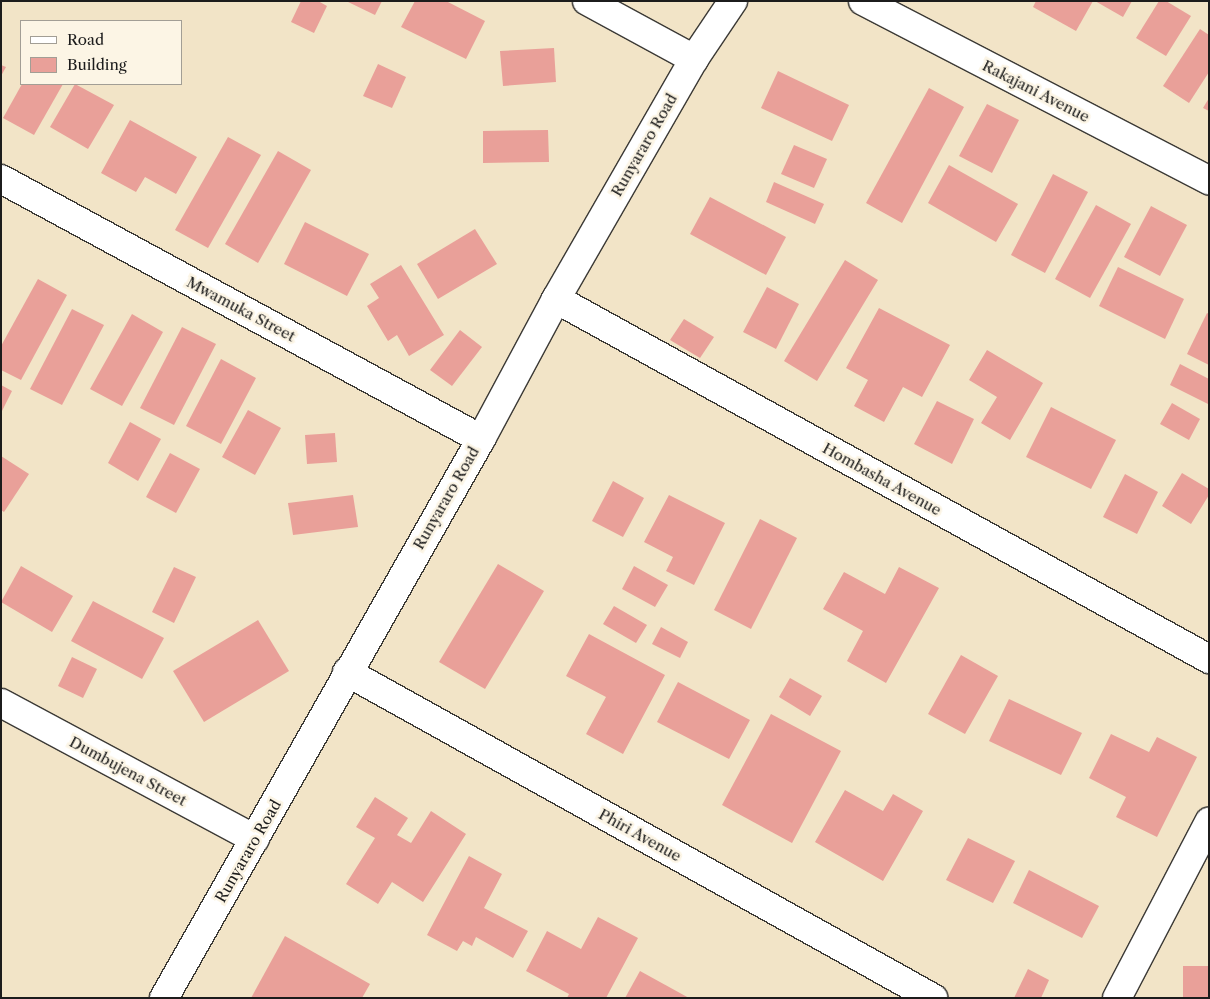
<!DOCTYPE html>
<html>
<head>
<meta charset="utf-8">
<style>
	body { margin:0 }
	#map { position:relative; width:1210px; height:999px; overflow:hidden; background:#f2e4c7; font-family:"Libre Caslon Text",serif }
	div>[style] { position:absolute }
	[style*='--x'] { left:calc(var(--x)*1px); top:calc(var(--y)*1px); width:calc(var(--w)*1px); rotate:calc(var(--a)*1deg) }
	.building>* { inset:0; background:#e9a099 }
	.roads { filter:drop-shadow(1px 0 #3c3a36) drop-shadow(-1px 0 #3c3a36) drop-shadow(0 1px #3c3a36) drop-shadow(0 -1px #3c3a36) }
	.minor>* { height:28px; margin:-14px; padding:0 14px; transform-origin:14px; border-radius:14px; background:#fff }
	span { translate:-50% -50%; white-space:nowrap; text-align:center; line-height:1.15; -webkit-text-stroke:5px #fcf5e5; paint-order:stroke }
	.street-label { font-size:15px; color:#1c1c1c }
	.frame { position:absolute; inset:0; border:2px solid #1c1c1c; pointer-events:none }
	.legend { position:absolute; left:20px; top:20px; width:162px; height:65px; box-sizing:border-box; background:#fcf5e5; border:1px solid #a29e95; margin:0; padding:6px 9px; list-style:none; font-size:15px; color:#1c1c1c }
	.legend li { display:flex; align-items:center; gap:10px; height:25px }
	.legend b { width:25px; border:1px solid #a29e95 }
</style>
</head>
<body>
<div id="map">
	<div class="building">
		<div style="clip-path:polygon(301px 1px,318px 1px,327px 6px,314px 33px,291px 22px)"></div>
		<div style="clip-path:polygon(346px 1px,382px 1px,375px 15px)"></div>
		<div style="clip-path:polygon(415px 1px,446px 1px,485px 21px,466px 59px,401px 27px)"></div>
		<div style="clip-path:polygon(1036px 1px,1093px 1px,1076px 31px,1033px 7px)"></div>
		<div style="clip-path:polygon(1095px 1px,1132px 1px,1123px 17px)"></div>
		<div style="clip-path:polygon(1159px 1px,1166px 1px,1191px 16px,1166px 56px,1136px 38px)"></div>
		<div style="clip-path:polygon(1200px 29px,1209px 35px,1209px 72px,1189px 103px,1163px 86px)"></div>
		<div style="clip-path:polygon(554px 48px,556px 82px,503px 86px,500px 51px)"></div>
		<div style="clip-path:polygon(378px 64px,406px 77px,392px 108px,363px 96px)"></div>
		<div style="clip-path:polygon(1px 65px,6px 67px,1px 76px)"></div>
		<div style="clip-path:polygon(778px 71px,849px 105px,832px 141px,761px 108px)"></div>
		<div style="clip-path:polygon(22px 84px,63px 84px,34px 135px,3px 118px)"></div>
		<div style="clip-path:polygon(75px 84px,114px 105px,88px 149px,50px 127px)"></div>
		<div style="clip-path:polygon(929px 88px,964px 107px,902px 223px,866px 203px)"></div>
		<div style="clip-path:polygon(1209px 98px,1209px 111px,1203px 108px)"></div>
		<div style="clip-path:polygon(987px 104px,1019px 120px,992px 173px,959px 156px)"></div>
		<div style="clip-path:polygon(130px 120px,197px 157px,176px 194px,145px 177px,136px 192px,101px 173px)"></div>
		<div style="clip-path:polygon(548px 130px,549px 162px,483px 163px,483px 131px)"></div>
		<div style="clip-path:polygon(228px 137px,261px 155px,208px 248px,175px 230px)"></div>
		<div style="clip-path:polygon(794px 145px,827px 159px,814px 188px,781px 174px)"></div>
		<div style="clip-path:polygon(278px 151px,311px 170px,258px 263px,225px 244px)"></div>
		<div style="clip-path:polygon(949px 165px,1018px 204px,996px 242px,928px 203px)"></div>
		<div style="clip-path:polygon(1053px 174px,1088px 192px,1045px 273px,1011px 255px)"></div>
		<div style="clip-path:polygon(774px 182px,824px 204px,815px 224px,766px 202px)"></div>
		<div style="clip-path:polygon(710px 197px,786px 237px,766px 275px,690px 234px)"></div>
		<div style="clip-path:polygon(1096px 205px,1131px 224px,1090px 298px,1055px 279px)"></div>
		<div style="clip-path:polygon(1151px 206px,1187px 225px,1160px 276px,1124px 257px)"></div>
		<div style="clip-path:polygon(305px 222px,369px 254px,347px 296px,284px 264px)"></div>
		<div style="clip-path:polygon(475px 229px,497px 264px,438px 299px,417px 264px)"></div>
		<div style="clip-path:polygon(845px 260px,878px 280px,817px 381px,784px 361px)"></div>
		<div style="clip-path:polygon(401px 265px,444px 335px,409px 356px,397px 335px,388px 341px,367px 306px,379px 298px,370px 284px)"></div>
		<div style="clip-path:polygon(1118px 267px,1184px 299px,1165px 339px,1099px 306px)"></div>
		<div style="clip-path:polygon(38px 279px,67px 295px,21px 380px,1px 370px,1px 346px)"></div>
		<div style="clip-path:polygon(767px 287px,799px 304px,776px 349px,743px 332px)"></div>
		<div style="clip-path:polygon(879px 308px,950px 345px,922px 397px,903px 387px,884px 422px,854px 406px,868px 380px,846px 368px)"></div>
		<div style="clip-path:polygon(72px 309px,104px 325px,62px 405px,30px 389px)"></div>
		<div style="clip-path:polygon(1207px 313px,1209px 314px,1209px 365px,1187px 354px)"></div>
		<div style="clip-path:polygon(132px 314px,163px 332px,122px 406px,90px 389px)"></div>
		<div style="clip-path:polygon(684px 319px,714px 337px,700px 358px,670px 340px)"></div>
		<div style="clip-path:polygon(182px 327px,216px 344px,174px 425px,140px 408px)"></div>
		<div style="clip-path:polygon(460px 330px,482px 347px,452px 386px,430px 370px)"></div>
		<div style="clip-path:polygon(987px 350px,1043px 383px,1010px 440px,981px 423px,997px 397px,969px 380px)"></div>
		<div style="clip-path:polygon(221px 359px,256px 378px,221px 444px,186px 426px)"></div>
		<div style="clip-path:polygon(1180px 364px,1209px 379px,1208px 404px,1170px 385px)"></div>
		<div style="clip-path:polygon(1px 385px,12px 391px,1px 413px)"></div>
		<div style="clip-path:polygon(937px 401px,974px 419px,952px 464px,914px 444px)"></div>
		<div style="clip-path:polygon(1172px 403px,1200px 419px,1189px 440px,1160px 424px)"></div>
		<div style="clip-path:polygon(1051px 407px,1116px 440px,1091px 489px,1026px 457px)"></div>
		<div style="clip-path:polygon(248px 410px,281px 428px,255px 475px,222px 457px)"></div>
		<div style="clip-path:polygon(130px 422px,161px 439px,138px 481px,108px 463px)"></div>
		<div style="clip-path:polygon(335px 433px,337px 462px,307px 464px,305px 435px)"></div>
		<div style="clip-path:polygon(170px 453px,200px 469px,176px 513px,146px 497px)"></div>
		<div style="clip-path:polygon(1px 456px,29px 474px,4px 512px,1px 510px)"></div>
		<div style="clip-path:polygon(1182px 473px,1209px 489px,1209px 495px,1191px 524px,1162px 506px)"></div>
		<div style="clip-path:polygon(1125px 474px,1158px 492px,1137px 534px,1103px 517px)"></div>
		<div style="clip-path:polygon(613px 481px,644px 498px,623px 537px,592px 521px)"></div>
		<div style="clip-path:polygon(353px 495px,358px 527px,293px 535px,288px 503px)"></div>
		<div style="clip-path:polygon(669px 495px,725px 523px,694px 585px,666px 571px,673px 557px,644px 542px)"></div>
		<div style="clip-path:polygon(760px 519px,797px 538px,751px 629px,714px 610px)"></div>
		<div style="clip-path:polygon(498px 564px,544px 591px,485px 689px,439px 662px)"></div>
		<div style="clip-path:polygon(21px 566px,73px 596px,52px 632px,1px 602px)"></div>
		<div style="clip-path:polygon(634px 566px,668px 585px,655px 607px,622px 589px)"></div>
		<div style="clip-path:polygon(174px 567px,196px 577px,174px 623px,152px 612px)"></div>
		<div style="clip-path:polygon(899px 567px,939px 588px,886px 683px,847px 661px,863px 631px,823px 609px,844px 572px,885px 594px)"></div>
		<div style="clip-path:polygon(93px 601px,164px 638px,142px 679px,71px 641px)"></div>
		<div style="clip-path:polygon(614px 606px,647px 625px,636px 643px,603px 624px)"></div>
		<div style="clip-path:polygon(258px 620px,289px 671px,204px 722px,173px 671px)"></div>
		<div style="clip-path:polygon(661px 627px,688px 642px,680px 658px,652px 644px)"></div>
		<div style="clip-path:polygon(589px 634px,665px 675px,623px 754px,586px 734px,606px 697px,566px 676px)"></div>
		<div style="clip-path:polygon(961px 655px,998px 676px,965px 734px,928px 714px)"></div>
		<div style="clip-path:polygon(72px 657px,97px 669px,83px 698px,58px 686px)"></div>
		<div style="clip-path:polygon(790px 678px,822px 696px,810px 716px,779px 697px)"></div>
		<div style="clip-path:polygon(678px 682px,750px 720px,729px 759px,657px 722px)"></div>
		<div style="clip-path:polygon(1009px 699px,1082px 733px,1061px 775px,989px 741px)"></div>
		<div style="clip-path:polygon(771px 714px,841px 751px,792px 843px,722px 805px)"></div>
		<div style="clip-path:polygon(1111px 734px,1149px 752px,1157px 737px,1197px 757px,1157px 837px,1116px 817px,1126px 797px,1089px 778px)"></div>
		<div style="clip-path:polygon(845px 790px,883px 811px,893px 794px,923px 811px,883px 881px,815px 842px)"></div>
		<div style="clip-path:polygon(375px 797px,408px 818px,397px 835px,411px 843px,431px 811px,466px 834px,423px 902px,392px 882px,378px 904px,346px 884px,375px 838px,356px 827px)"></div>
		<div style="clip-path:polygon(968px 838px,1015px 861px,993px 903px,946px 880px)"></div>
		<div style="clip-path:polygon(469px 856px,502px 874px,484px 908px,528px 931px,513px 958px,476px 937px,472px 946px,463px 941px,457px 951px,427px 935px)"></div>
		<div style="clip-path:polygon(1029px 870px,1099px 906px,1082px 938px,1013px 903px)"></div>
		<div style="clip-path:polygon(598px 917px,638px 938px,606px 998px,567px 998px,569px 994px,526px 971px,547px 931px,581px 949px)"></div>
		<div style="clip-path:polygon(285px 936px,370px 984px,362px 998px,251px 998px)"></div>
		<div style="clip-path:polygon(1183px 966px,1209px 966px,1209px 998px,1183px 998px)"></div>
		<div style="clip-path:polygon(1028px 969px,1049px 980px,1041px 998px,1014px 998px)"></div>
		<div style="clip-path:polygon(640px 971px,689px 998px,625px 998px)"></div>
	</div>
	<div class="roads">
		<div class="minor">
			<div style="--x:587;--y:1;--w:122;--a:28.5"></div>
			<div style="--x:863;--y:1;--w:390;--a:27.4"></div>
			<div style="--x:1;--y:179;--w:546;--a:28.44"></div>
			<div style="--x:556;--y:299;--w:746;--a:28.87"></div>
			<div style="--x:347;--y:672;--w:671;--a:29.09"></div>
			<div style="--x:1;--y:703;--w:288;--a:28.2"></div>
			<div style="--x:164;--y:998;--w:643;--a:-60.44"></div>
			<div style="--x:481;--y:439;--w:159;--a:-61.8"></div>
			<div style="--x:556;--y:299;--w:277;--a:-60.1"></div>
			<div style="--x:694;--y:59;--w:70;--a:-56.1"></div>
			<div style="--x:1117;--y:998;--w:199;--a:-62.4"></div>
		</div>
	</div>
	<div class="street-label">
		<span style="left:1036px;top:91px;rotate:27deg">Rakajani Avenue</span>
		<span style="left:644px;top:145px;rotate:-60deg">Runyararo Road</span>
		<span style="left:241px;top:309px;rotate:28deg">Mwamuka Street</span>
		<span style="left:882px;top:479px;rotate:29deg">Hombasha Avenue</span>
		<span style="left:446px;top:498px;rotate:-60deg">Runyararo Road</span>
		<span style="left:128px;top:771px;rotate:28deg">Dumbujena Street</span>
		<span style="left:640px;top:835px;rotate:29deg">Phiri Avenue</span>
		<span style="left:248px;top:851px;rotate:-60deg">Runyararo Road</span>
	</div>
	<div class="frame"></div>
	<ul class="legend">
	<li><b style="height:6px;background:#fff"></b>Road</li>
	<li><b style="height:14px;background:#e9a099"></b>Building</li>
	</ul>
</div>
</body>
</html>
